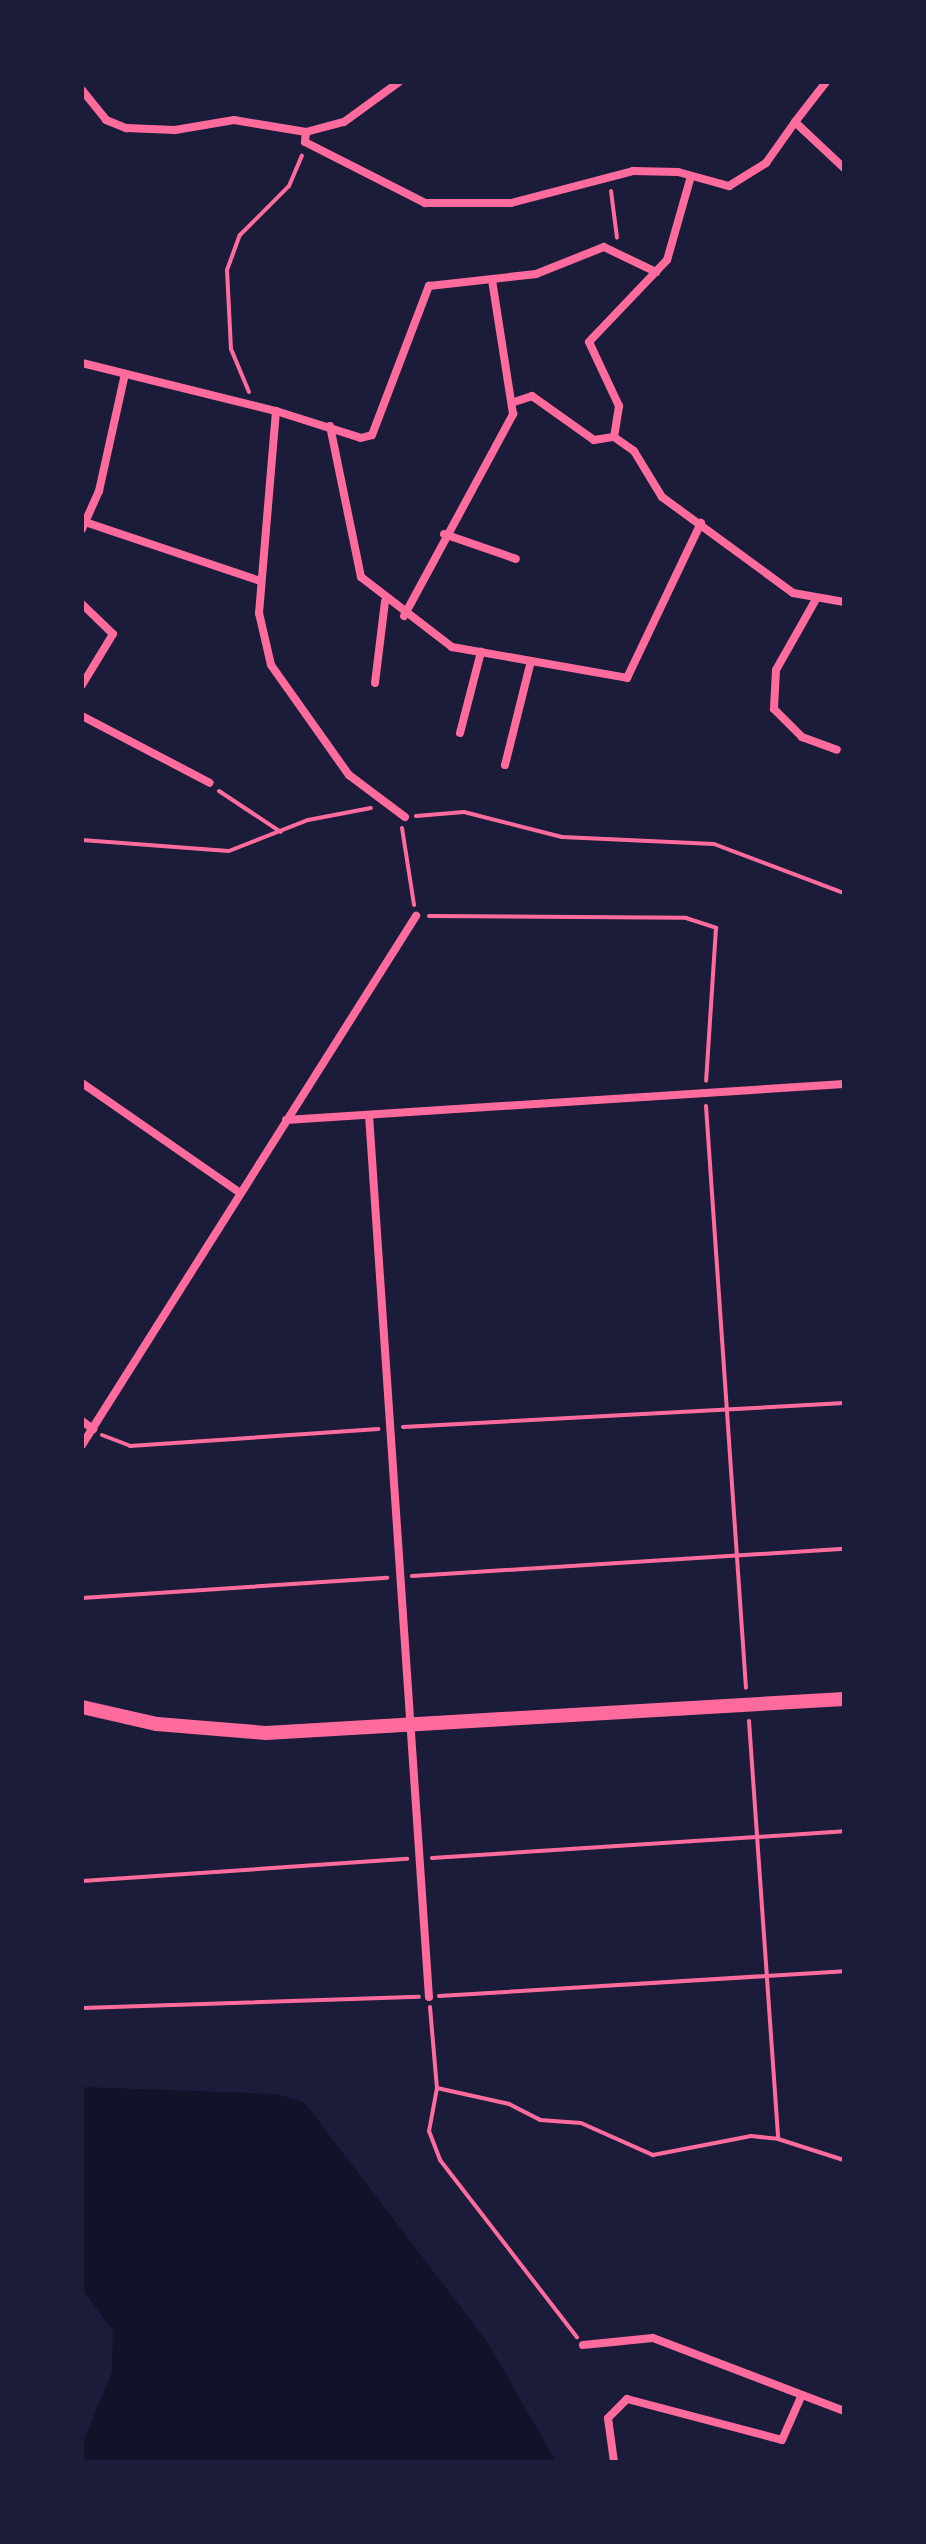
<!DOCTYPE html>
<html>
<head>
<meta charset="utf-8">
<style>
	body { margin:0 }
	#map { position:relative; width:926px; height:2544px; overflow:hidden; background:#1b1b3a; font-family:Figtree,sans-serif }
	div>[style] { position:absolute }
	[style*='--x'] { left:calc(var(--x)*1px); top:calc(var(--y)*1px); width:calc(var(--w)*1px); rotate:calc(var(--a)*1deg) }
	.water>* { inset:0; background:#12122b }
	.path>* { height:4px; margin:-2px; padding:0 2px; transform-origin:2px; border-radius:2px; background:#ff6b9d }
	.minor>* { height:8px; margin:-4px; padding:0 4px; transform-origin:4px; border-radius:4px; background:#ff6b9d }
	.tertiary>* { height:14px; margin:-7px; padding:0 7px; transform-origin:7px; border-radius:7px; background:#ff6b9d }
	span { translate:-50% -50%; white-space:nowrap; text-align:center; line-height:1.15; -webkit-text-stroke:6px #1b1b3a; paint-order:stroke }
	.frame { position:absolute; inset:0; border:84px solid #1b1b3a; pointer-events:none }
</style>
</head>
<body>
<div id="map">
	<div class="water">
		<div style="clip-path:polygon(82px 2087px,276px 2094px,304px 2102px,488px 2343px,556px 2462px,82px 2462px,82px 2444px,112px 2372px,113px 2331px,82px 2289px)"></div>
	</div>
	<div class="path">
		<div style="--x:611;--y:191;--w:47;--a:82.7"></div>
		<div style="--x:249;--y:392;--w:47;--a:-112.7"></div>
		<div style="--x:231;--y:349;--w:79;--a:-92.9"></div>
		<div style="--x:227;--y:270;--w:37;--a:-70"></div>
		<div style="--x:240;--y:235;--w:69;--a:-45"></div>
		<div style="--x:289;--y:186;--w:33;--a:-67"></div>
		<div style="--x:219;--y:791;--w:74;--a:33.5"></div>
		<div style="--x:416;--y:816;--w:48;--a:-4.8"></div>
		<div style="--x:464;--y:812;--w:101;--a:14.3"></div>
		<div style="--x:562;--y:837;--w:152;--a:2.6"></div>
		<div style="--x:714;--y:844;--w:139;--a:20.7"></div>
		<div style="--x:402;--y:828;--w:78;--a:81.1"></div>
		<div style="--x:82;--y:840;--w:147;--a:4.3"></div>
		<div style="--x:229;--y:851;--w:85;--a:-21.4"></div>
		<div style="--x:308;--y:820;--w:64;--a:-10.8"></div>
		<div style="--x:429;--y:916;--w:257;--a:0.4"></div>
		<div style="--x:686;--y:918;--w:32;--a:18"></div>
		<div style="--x:716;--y:928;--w:153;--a:93.7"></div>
		<div style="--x:706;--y:1106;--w:583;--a:86.07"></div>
		<div style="--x:403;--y:1427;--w:442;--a:-3.1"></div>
		<div style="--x:102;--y:1435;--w:30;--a:21"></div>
		<div style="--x:130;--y:1446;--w:249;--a:-3.9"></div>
		<div style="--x:412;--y:1576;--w:433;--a:-3.6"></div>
		<div style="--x:82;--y:1598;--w:306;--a:-3.8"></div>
		<div style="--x:749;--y:1721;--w:419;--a:86"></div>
		<div style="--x:778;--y:2139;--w:69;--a:17.7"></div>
		<div style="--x:432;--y:1858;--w:413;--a:-3.7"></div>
		<div style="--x:82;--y:1881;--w:326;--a:-3.9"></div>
		<div style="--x:439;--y:1996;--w:406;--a:-3.5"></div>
		<div style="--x:430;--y:2007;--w:81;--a:85.1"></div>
		<div style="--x:437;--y:2088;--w:44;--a:100.5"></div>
		<div style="--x:429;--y:2131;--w:31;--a:69"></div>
		<div style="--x:440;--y:2160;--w:224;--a:52.3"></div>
		<div style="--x:82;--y:2008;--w:337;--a:-1.9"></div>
		<div style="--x:437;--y:2088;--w:74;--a:12.5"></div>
		<div style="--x:509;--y:2104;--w:35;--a:27"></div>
		<div style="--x:540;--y:2120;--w:41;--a:4.2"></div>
		<div style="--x:581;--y:2123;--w:79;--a:24"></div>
		<div style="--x:653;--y:2155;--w:100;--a:-11"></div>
		<div style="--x:751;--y:2136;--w:27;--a:6"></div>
	</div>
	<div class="minor">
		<div style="--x:82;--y:90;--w:38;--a:51"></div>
		<div style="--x:106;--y:120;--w:22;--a:22"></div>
		<div style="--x:126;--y:128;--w:49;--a:2.3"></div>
		<div style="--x:175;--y:130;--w:60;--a:-9.6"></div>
		<div style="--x:234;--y:120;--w:73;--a:9.5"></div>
		<div style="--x:306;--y:132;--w:39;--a:-15"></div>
		<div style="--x:344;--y:122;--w:68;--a:-36"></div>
		<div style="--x:795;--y:122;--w:51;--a:-52.2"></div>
		<div style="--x:306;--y:132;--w:10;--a:96"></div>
		<div style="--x:305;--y:142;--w:135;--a:26.9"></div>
		<div style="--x:425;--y:203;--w:86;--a:0"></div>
		<div style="--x:511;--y:203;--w:126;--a:-14.7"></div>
		<div style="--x:633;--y:171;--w:45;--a:1.3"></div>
		<div style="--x:678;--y:172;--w:53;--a:15.4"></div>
		<div style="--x:729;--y:186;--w:44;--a:-31.9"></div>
		<div style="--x:766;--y:163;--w:50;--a:-54.7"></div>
		<div style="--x:795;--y:122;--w:67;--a:43.2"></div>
		<div style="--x:691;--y:176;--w:87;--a:105.9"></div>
		<div style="--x:667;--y:260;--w:113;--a:133.6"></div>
		<div style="--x:589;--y:342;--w:71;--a:64.9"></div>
		<div style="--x:619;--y:406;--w:31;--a:99"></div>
		<div style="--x:614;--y:437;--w:24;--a:35"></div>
		<div style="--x:634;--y:451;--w:54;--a:58.7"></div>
		<div style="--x:662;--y:497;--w:162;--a:36.2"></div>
		<div style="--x:793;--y:593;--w:52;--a:10"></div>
		<div style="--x:82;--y:363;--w:200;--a:13.9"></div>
		<div style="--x:276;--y:411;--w:203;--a:94.8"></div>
		<div style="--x:259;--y:613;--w:53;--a:77"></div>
		<div style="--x:271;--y:665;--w:135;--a:54.7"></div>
		<div style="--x:349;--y:775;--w:70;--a:36.9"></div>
		<div style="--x:514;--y:402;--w:19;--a:-18"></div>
		<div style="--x:532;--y:396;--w:76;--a:35.4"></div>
		<div style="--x:594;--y:440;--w:20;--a:-9"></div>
		<div style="--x:276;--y:411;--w:89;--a:17.6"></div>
		<div style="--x:361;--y:438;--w:11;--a:-15"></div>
		<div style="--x:372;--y:435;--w:160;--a:-69.1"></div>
		<div style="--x:429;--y:286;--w:108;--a:-6.4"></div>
		<div style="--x:536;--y:274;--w:73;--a:-21.7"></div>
		<div style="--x:604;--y:247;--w:58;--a:25.7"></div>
		<div style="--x:330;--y:426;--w:154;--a:78.4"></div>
		<div style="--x:361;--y:577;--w:115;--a:37.6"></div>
		<div style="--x:452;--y:647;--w:178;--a:10"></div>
		<div style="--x:627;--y:678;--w:172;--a:-64.5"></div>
		<div style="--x:85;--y:522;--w:185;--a:18.6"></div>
		<div style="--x:82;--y:529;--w:42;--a:-65.9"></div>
		<div style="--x:99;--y:491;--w:120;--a:-77.5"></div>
		<div style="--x:444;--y:534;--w:76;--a:19.1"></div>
		<div style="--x:815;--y:601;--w:79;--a:119.5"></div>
		<div style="--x:776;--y:670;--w:39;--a:93"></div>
		<div style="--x:774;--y:709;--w:40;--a:45"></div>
		<div style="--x:802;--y:737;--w:37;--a:20"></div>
		<div style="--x:82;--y:604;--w:43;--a:44.1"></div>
		<div style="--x:113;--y:634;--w:60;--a:121.3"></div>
		<div style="--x:404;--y:616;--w:230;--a:-61.6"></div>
		<div style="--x:513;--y:414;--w:136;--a:-98.9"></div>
		<div style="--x:375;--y:683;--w:82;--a:-83"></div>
		<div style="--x:82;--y:716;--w:144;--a:27.6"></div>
		<div style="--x:460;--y:733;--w:84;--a:-75.5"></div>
		<div style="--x:505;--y:765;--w:107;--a:-76"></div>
		<div style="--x:82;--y:1083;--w:191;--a:34.8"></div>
		<div style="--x:369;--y:1115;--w:884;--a:86.11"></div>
		<div style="--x:286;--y:1120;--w:559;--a:-3.69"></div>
		<div style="--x:82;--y:1421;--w:14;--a:36"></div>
		<div style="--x:82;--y:1445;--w:626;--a:-57.73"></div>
		<div style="--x:583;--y:2345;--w:70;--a:-5.7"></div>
		<div style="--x:653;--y:2338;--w:204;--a:20.9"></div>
		<div style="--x:614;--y:2462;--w:44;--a:-97.8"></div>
		<div style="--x:608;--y:2418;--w:27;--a:-45"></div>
		<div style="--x:627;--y:2399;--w:160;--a:14.8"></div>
		<div style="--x:782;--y:2440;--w:45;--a:-66.3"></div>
	</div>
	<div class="tertiary">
		<div style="--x:82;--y:1707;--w:77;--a:12.8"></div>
		<div style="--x:157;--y:1724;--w:109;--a:4.7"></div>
		<div style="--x:266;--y:1733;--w:579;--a:-3.37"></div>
	</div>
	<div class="frame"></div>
</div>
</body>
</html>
